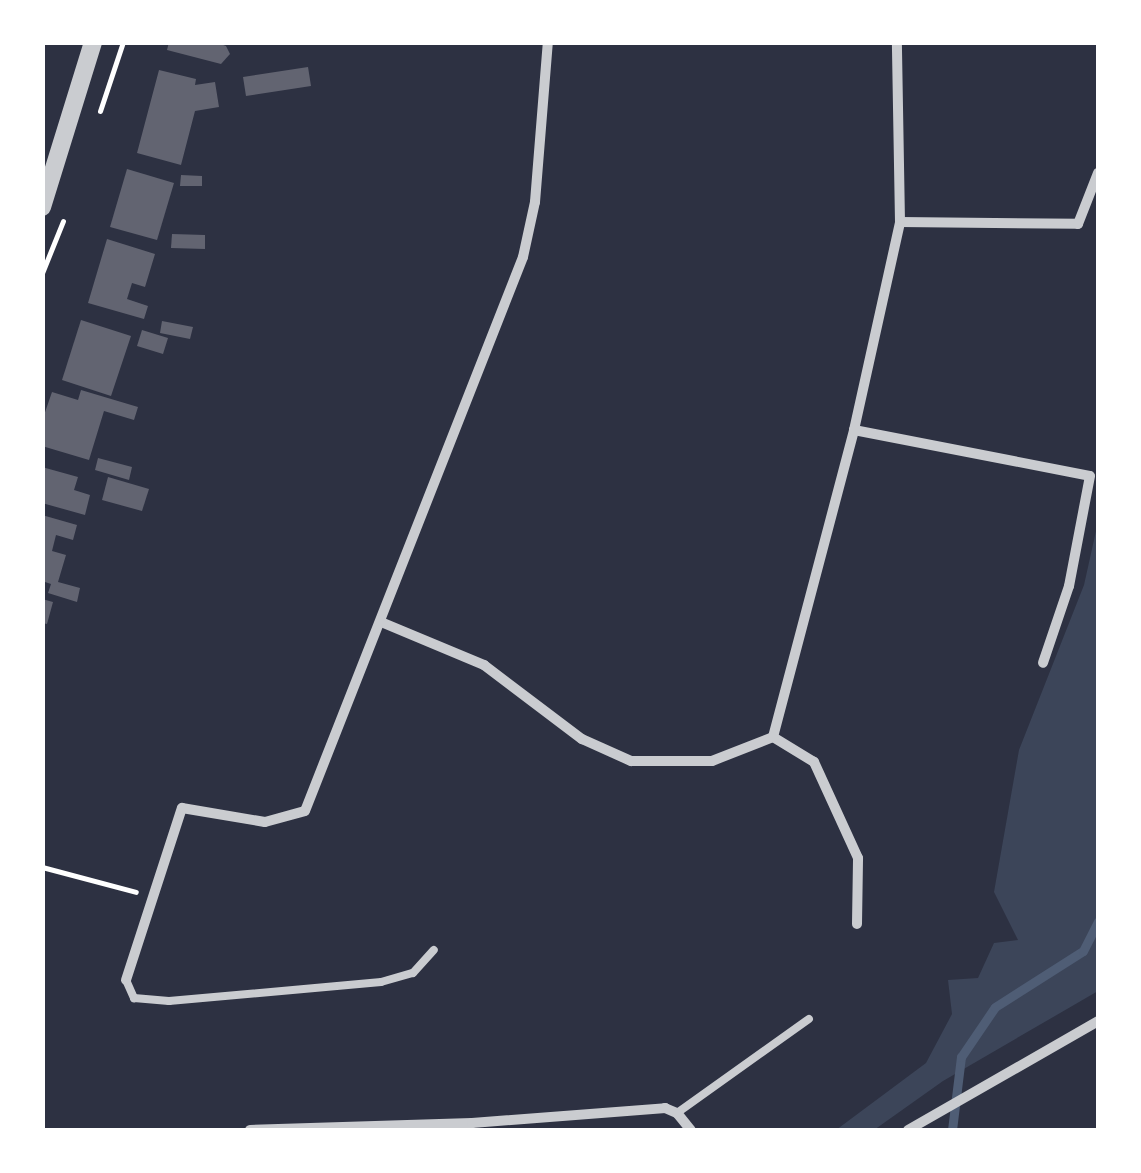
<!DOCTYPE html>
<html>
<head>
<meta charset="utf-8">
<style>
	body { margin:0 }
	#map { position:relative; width:1141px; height:1173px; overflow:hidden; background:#2d3142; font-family:"Fira Sans Condensed",sans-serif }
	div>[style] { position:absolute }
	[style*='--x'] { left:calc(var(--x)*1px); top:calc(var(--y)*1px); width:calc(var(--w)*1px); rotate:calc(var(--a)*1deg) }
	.green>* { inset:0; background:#3c4559 }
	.stream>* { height:9px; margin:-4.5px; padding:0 4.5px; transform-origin:4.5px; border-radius:4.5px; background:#4f5d75 }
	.building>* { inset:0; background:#626471 }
	.path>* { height:5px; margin:-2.5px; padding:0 2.5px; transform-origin:2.5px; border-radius:2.5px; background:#fff }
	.service>* { height:8px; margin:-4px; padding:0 4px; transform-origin:4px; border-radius:4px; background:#caccd0 }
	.minor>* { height:10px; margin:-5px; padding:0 5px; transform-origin:5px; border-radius:5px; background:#caccd0 }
	.tertiary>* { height:18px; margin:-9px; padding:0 9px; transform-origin:9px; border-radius:9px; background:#caccd0 }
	span { translate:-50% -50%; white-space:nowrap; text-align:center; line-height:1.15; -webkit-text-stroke:10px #fff; paint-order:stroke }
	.frame { position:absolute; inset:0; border:45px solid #fff; pointer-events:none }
</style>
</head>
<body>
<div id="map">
	<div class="green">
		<div style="clip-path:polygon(1098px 522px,1098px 991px,943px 1081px,874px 1130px,836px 1130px,926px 1063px,952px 1014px,948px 980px,978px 978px,994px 943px,1018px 940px,994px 892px,1019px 750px,1084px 585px)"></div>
	</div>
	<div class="stream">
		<div style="--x:952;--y:1130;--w:74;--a:-83"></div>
		<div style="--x:961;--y:1057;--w:60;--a:-55.8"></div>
		<div style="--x:995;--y:1007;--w:104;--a:-32.5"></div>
		<div style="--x:1083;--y:951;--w:33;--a:-63"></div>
	</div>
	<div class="building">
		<div style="clip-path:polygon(169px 42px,215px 42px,226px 46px,230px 54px,221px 64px,167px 50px)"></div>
		<div style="clip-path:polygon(308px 67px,311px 86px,246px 96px,243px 77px)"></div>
		<div style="clip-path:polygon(159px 70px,196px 79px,195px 85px,215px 82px,219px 107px,195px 111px,181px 165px,137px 153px)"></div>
		<div style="clip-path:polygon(127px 169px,174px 183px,157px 240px,110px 227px)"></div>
		<div style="clip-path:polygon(181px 175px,202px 176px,202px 186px,180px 186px)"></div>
		<div style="clip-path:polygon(172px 234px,205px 235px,205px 249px,171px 248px)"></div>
		<div style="clip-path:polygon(107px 239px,155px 254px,145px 287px,132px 283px,127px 299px,148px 306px,144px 319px,88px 303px)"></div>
		<div style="clip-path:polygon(81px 320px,131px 336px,111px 396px,62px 380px)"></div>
		<div style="clip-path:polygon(162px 321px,193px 327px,190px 339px,160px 333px)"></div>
		<div style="clip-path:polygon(142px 330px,168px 338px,163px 354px,137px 346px)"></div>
		<div style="clip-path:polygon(81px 390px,138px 407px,134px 420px,104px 411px,89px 460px,42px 446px,42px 421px,52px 392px,78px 400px)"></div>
		<div style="clip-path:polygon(98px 458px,132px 467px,129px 480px,95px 470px)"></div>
		<div style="clip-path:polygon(42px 467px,78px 477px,74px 490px,90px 495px,85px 515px,42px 503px)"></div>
		<div style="clip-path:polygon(108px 477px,149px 489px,142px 511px,102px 500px)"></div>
		<div style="clip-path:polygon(42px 515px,77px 525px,73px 540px,56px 535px,52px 551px,66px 555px,58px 582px,80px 588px,77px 602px,48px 593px,51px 584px,42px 581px)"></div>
		<div style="clip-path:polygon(42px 599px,53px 602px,47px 624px,42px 623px)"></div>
	</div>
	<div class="path">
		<div style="--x:100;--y:111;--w:73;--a:-71.6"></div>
		<div style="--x:42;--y:273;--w:56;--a:-68"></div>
		<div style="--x:42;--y:867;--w:97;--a:14.9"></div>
	</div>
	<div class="service">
		<div style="--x:126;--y:980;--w:20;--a:66"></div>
		<div style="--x:134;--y:998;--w:35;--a:5"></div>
		<div style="--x:169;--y:1001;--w:213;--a:-5.1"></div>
		<div style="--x:381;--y:982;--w:33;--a:-16"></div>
		<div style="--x:413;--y:973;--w:31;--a:-48"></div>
		<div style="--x:677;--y:1113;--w:162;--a:-35.5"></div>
	</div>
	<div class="minor">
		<div style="--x:900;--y:222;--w:178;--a:0.6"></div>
		<div style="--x:1078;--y:224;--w:55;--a:-68.6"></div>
		<div style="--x:854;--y:430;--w:240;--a:11"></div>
		<div style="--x:1090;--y:476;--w:112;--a:100.8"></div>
		<div style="--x:1069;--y:586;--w:81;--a:108.7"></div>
		<div style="--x:381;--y:622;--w:112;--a:22.7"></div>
		<div style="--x:484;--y:665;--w:123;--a:37.1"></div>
		<div style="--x:582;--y:739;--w:54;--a:24.2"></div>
		<div style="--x:631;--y:761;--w:81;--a:0"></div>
		<div style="--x:712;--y:761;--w:66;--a:-21.5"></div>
		<div style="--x:857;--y:924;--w:66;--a:-89.1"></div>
		<div style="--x:858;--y:858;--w:106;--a:-114.6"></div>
		<div style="--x:814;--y:762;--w:48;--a:-148.6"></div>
		<div style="--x:773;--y:737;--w:318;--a:-75.2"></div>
		<div style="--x:854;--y:430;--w:213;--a:-77.5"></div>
		<div style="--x:900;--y:222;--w:180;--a:-91"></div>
		<div style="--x:126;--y:980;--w:181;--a:-72"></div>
		<div style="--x:182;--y:808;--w:84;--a:9.6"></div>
		<div style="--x:265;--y:822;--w:41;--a:-15.4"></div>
		<div style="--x:305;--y:811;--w:595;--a:-68.52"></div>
		<div style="--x:523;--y:257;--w:56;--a:-77.7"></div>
		<div style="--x:535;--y:202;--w:161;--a:-85.4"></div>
		<div style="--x:250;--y:1130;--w:222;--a:-1.8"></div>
		<div style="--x:472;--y:1123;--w:194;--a:-4.4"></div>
		<div style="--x:665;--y:1108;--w:13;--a:23"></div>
		<div style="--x:677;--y:1113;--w:22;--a:51"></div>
		<div style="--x:908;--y:1130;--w:219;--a:-29.8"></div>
	</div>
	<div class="tertiary">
		<div style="--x:42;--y:207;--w:173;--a:-72.8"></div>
	</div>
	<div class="frame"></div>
</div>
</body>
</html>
